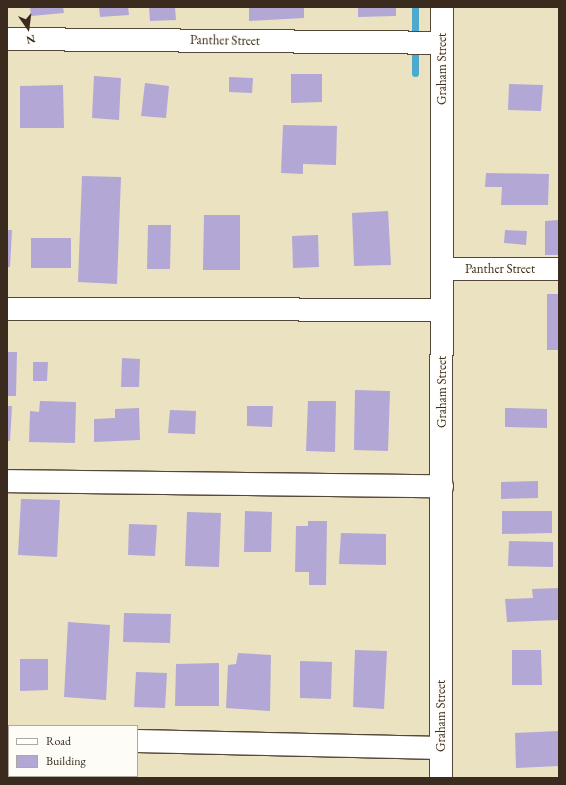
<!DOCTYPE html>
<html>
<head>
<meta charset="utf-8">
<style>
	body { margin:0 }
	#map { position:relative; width:566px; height:785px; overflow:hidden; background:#ebe2c2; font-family:"EB Garamond",serif }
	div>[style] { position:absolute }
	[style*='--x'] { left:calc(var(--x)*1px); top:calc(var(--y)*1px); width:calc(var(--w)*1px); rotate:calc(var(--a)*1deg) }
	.stream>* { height:7px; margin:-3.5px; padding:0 3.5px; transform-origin:3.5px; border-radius:3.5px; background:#4daacc }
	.building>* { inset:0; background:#b3a7d6 }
	.roads { filter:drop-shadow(1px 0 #554637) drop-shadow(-1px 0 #554637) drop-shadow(0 1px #554637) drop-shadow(0 -1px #554637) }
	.minor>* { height:22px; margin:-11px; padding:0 11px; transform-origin:11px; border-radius:11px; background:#fff }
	span { translate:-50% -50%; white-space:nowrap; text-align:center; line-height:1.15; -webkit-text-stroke:3px #fdfcf7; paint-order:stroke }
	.street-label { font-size:13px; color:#3b2a1e }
	.frame { position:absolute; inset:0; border:8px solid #3b2a1e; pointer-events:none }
	.legend { position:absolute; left:8px; top:725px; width:130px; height:52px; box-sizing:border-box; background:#fdfcf7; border:1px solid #afa8a0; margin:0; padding:5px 7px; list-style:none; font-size:12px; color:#3b2a1e }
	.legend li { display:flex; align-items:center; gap:8px; height:20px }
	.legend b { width:20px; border:1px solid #afa8a0 }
	.north { position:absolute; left:8px; top:8px; width:40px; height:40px; -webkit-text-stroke:3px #fdfcf7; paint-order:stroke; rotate:166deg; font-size:11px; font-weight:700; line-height:16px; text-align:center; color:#3b2a1e }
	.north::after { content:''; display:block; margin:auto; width:14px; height:18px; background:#3b2a1e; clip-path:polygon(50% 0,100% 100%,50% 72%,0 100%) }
</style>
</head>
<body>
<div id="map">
	<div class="stream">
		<div style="--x:415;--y:73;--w:66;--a:-90"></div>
	</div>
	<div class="building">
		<div style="clip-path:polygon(30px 7px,63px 7px,64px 13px,31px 16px)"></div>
		<div style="clip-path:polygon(99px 7px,128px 7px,129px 15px,100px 17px)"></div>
		<div style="clip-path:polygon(149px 7px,175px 7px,176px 20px,150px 21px)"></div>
		<div style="clip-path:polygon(249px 7px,304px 7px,304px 18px,249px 21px)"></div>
		<div style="clip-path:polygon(358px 7px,396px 7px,396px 16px,358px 17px)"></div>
		<div style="clip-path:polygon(291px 74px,322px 74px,322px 102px,291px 103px)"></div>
		<div style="clip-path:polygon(94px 76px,121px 78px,119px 120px,92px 118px)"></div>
		<div style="clip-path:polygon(229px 77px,253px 78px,252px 93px,229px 92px)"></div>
		<div style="clip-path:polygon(145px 83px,169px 86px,166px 118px,141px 116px)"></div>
		<div style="clip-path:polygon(509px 84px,543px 85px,541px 111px,508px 110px)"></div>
		<div style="clip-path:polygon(63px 85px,64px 128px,20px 128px,20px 86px)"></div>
		<div style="clip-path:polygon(283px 125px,337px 126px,336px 165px,303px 164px,303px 174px,281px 173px)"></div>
		<div style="clip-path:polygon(486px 173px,549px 174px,548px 205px,501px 205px,502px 187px,485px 187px)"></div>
		<div style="clip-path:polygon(82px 176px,121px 177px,117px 284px,78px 282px)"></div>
		<div style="clip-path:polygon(388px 211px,391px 265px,354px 266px,352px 213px)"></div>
		<div style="clip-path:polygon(204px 215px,240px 215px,240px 270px,203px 270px)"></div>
		<div style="clip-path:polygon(559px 220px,559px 255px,545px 255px,545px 221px)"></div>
		<div style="clip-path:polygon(148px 225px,171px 225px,170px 269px,147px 269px)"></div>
		<div style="clip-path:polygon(7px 230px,12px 230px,10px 267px,7px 267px)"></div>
		<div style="clip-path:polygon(505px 230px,527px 231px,526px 245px,504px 243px)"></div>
		<div style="clip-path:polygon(318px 235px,319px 267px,293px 268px,292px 236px)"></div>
		<div style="clip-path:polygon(31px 238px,71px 238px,71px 268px,31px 268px)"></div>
		<div style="clip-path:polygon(547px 294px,559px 294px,559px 350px,547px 350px)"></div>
		<div style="clip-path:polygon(7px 352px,17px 352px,16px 396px,7px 396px)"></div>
		<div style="clip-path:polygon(122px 358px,140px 359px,139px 387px,121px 387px)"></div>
		<div style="clip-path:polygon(33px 362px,48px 362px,47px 381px,33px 381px)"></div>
		<div style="clip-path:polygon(355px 390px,390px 391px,388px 451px,354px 450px)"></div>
		<div style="clip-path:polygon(40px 401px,76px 402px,75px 443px,29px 442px,30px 411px,39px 412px)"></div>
		<div style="clip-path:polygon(308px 401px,336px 401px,335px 452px,306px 451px)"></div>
		<div style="clip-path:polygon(7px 406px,12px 406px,10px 441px,7px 441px)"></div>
		<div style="clip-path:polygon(247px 406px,273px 406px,272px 427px,247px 426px)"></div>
		<div style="clip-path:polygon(139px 408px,140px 440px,94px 442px,94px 419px,115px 418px,115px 409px)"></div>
		<div style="clip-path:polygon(505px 408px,547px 409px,547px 428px,505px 427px)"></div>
		<div style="clip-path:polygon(170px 410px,196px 411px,195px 434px,168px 433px)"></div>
		<div style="clip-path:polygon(538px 481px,538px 498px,501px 499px,501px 482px)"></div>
		<div style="clip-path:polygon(21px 499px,60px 500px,57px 557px,18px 555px)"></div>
		<div style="clip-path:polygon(245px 511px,272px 512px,271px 552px,244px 552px)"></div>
		<div style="clip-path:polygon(502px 511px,552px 511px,552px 533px,502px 534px)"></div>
		<div style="clip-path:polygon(187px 512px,221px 513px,219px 567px,185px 566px)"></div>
		<div style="clip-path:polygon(308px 521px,327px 521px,326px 585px,309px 585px,309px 572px,295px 572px,296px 526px,308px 526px)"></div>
		<div style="clip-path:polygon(129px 524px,157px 525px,155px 556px,128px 555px)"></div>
		<div style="clip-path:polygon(341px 533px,386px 534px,386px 565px,339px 564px)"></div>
		<div style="clip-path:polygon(509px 541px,553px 542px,553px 567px,508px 566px)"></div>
		<div style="clip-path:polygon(559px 588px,559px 620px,507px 622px,505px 599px,533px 598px,532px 589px)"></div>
		<div style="clip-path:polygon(124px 613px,171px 614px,170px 643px,123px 642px)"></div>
		<div style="clip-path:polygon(68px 622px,110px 625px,106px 700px,64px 697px)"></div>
		<div style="clip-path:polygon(355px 650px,387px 651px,384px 709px,353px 707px)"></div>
		<div style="clip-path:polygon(512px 650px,541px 650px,542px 685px,512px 685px)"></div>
		<div style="clip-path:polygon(238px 653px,271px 655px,270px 711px,226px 708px,228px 665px,236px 664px)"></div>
		<div style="clip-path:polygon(20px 659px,48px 659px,48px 690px,20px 691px)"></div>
		<div style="clip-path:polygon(300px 661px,332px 662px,331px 699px,300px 698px)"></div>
		<div style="clip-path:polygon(219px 663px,219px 706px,175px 706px,176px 664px)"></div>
		<div style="clip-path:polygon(136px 672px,167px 673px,165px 708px,134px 707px)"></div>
		<div style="clip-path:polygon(559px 731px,559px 766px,516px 768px,515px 733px)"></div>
		<div style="clip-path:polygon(20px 776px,60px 776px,60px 778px,20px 778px)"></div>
		<div style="clip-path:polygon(77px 776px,114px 776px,114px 778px,77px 778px)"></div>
	</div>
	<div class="roads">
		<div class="minor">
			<div style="--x:7;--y:39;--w:435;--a:0.5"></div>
			<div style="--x:442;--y:269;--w:117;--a:0"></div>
			<div style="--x:7;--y:309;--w:435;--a:0.1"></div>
			<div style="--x:7;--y:481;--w:435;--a:0.7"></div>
			<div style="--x:7;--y:738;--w:2;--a:0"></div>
			<div style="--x:137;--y:741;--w:304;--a:1.3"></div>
			<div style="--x:441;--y:778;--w:771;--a:-89.93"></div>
		</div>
	</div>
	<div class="street-label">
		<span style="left:225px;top:41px;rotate:1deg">Panther Street</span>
		<span style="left:442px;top:69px;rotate:-90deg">Graham Street</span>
		<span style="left:500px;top:269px">Panther Street</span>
		<span style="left:442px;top:392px;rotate:-90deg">Graham Street</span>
		<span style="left:441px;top:716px;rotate:-90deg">Graham Street</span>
	</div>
	<div class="frame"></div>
	<ul class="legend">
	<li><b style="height:5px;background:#fff"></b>Road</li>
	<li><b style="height:11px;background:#b3a7d6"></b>Building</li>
	</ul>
	<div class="north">N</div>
</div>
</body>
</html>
